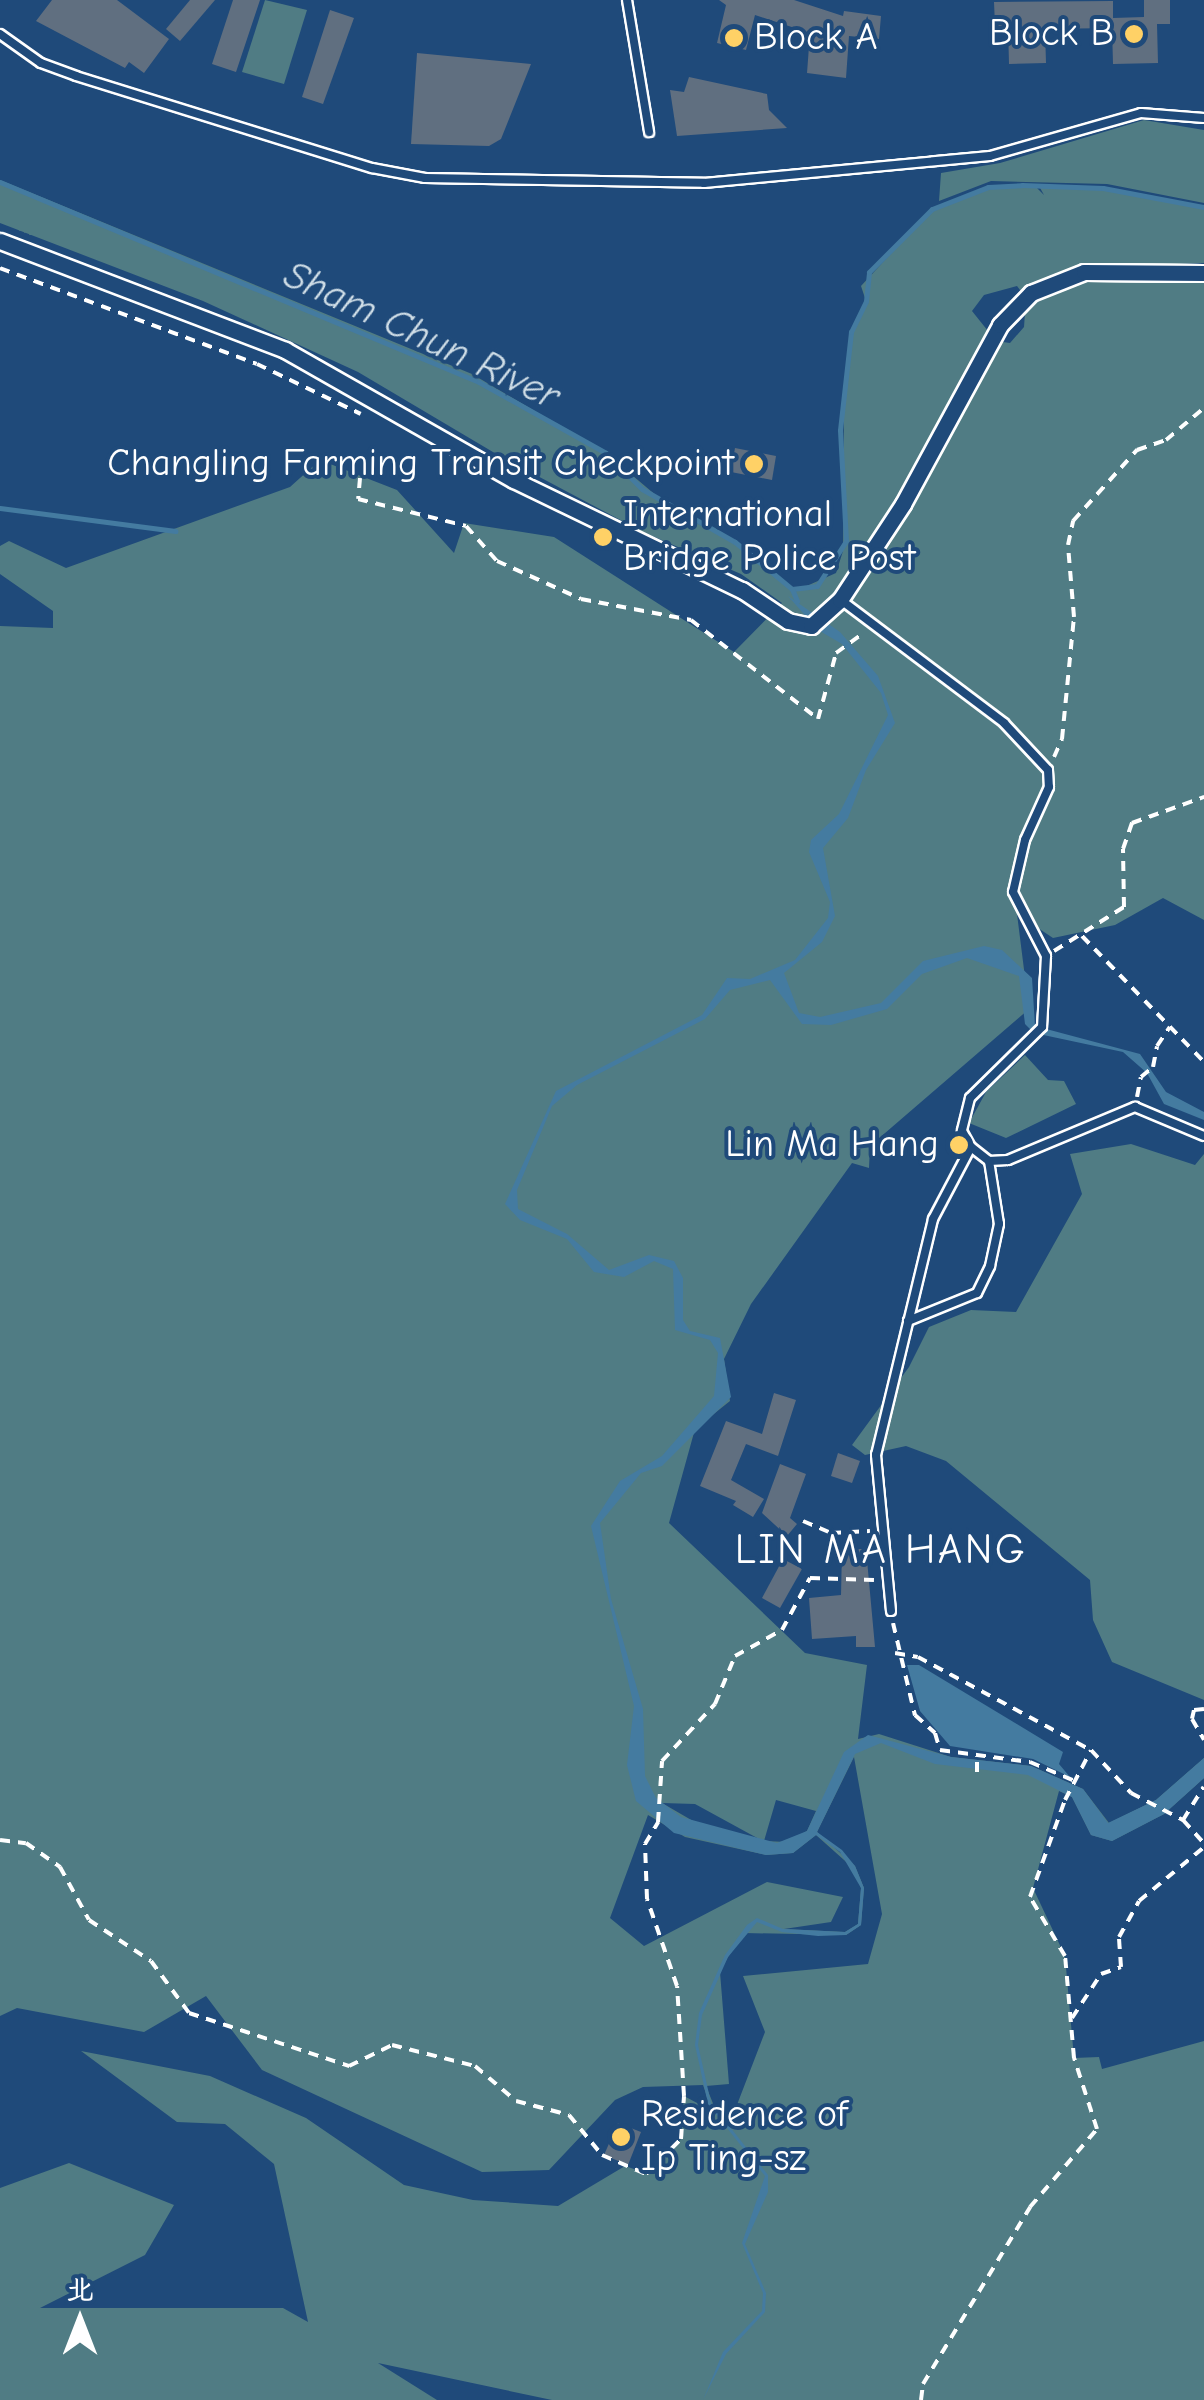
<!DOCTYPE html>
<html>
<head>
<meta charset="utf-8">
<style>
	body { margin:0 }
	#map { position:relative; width:1204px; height:2400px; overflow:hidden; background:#1f4a7a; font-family:"Comic Neue","LXGW WenKai TC",sans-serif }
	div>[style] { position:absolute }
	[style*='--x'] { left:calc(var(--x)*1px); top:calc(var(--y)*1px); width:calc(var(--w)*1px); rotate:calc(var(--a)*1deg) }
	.green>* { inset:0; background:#507c84 }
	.water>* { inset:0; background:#447ba0 }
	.stream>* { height:5px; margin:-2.5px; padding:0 2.5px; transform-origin:2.5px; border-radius:2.5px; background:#447ba0 }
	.building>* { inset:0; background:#606f80 }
	.path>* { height:4px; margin-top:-2px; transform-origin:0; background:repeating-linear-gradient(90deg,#fff 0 10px,transparent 0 18px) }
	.roads { filter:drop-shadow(2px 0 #fff) drop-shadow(-2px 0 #fff) drop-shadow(0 2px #fff) drop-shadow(0 -2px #fff) }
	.service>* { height:8px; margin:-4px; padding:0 4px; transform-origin:4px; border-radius:4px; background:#1f4a7a }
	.minor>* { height:15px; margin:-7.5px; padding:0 7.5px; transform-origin:7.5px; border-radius:7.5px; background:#1f4a7a }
	.dots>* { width:28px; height:28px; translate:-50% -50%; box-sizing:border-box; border:5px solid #1f4a7a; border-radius:50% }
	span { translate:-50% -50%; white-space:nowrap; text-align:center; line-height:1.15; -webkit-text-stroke:8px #1f4a7a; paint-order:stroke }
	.poi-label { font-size:38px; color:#fff }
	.right { translate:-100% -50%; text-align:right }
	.left { translate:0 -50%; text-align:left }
	.water-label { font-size:40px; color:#d0dee7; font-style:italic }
	.quarter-label { font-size:42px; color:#fff; letter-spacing:2.5px }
	.north { position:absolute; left:30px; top:2270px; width:100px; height:100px; -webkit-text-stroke:8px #1f4a7a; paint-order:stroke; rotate:0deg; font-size:28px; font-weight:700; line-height:40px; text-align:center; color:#fff }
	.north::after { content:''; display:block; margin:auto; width:35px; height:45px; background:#fff; clip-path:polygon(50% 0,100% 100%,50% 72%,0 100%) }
</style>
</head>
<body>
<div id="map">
	<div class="green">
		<div style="clip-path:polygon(265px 0,307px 10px,284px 84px,242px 72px)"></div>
		<div style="clip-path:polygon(1144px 120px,1204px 130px,1204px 203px,1107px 184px,991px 181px,939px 201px,941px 173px,1000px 163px)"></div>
		<div style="clip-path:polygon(evenodd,0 180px,472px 374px,606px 453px,678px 514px,735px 542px,793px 592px,836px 573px,843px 551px,844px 399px,851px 332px,866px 301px,861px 286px,932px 209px,988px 187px,1035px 186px,1044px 195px,1039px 186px,1099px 188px,1204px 209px,1204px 263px,1070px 268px,1054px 280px,1204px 280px,1204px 920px,1163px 898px,1115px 925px,1053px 938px,1017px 914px,1029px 1009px,870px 1146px,869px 1168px,852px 1163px,751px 1304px,724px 1359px,730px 1401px,695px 1429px,669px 1523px,805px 1653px,867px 1665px,858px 1739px,879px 1734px,951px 1757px,1031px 1766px,1083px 1789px,1109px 1823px,1156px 1800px,1204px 1758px,1204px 1778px,1164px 1814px,1112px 1841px,1091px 1835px,1072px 1797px,1059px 1791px,1033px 1888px,1065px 1956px,1074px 2058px,1099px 2057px,1102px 2069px,1204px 2041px,1204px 2400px,552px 2400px,378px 2363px,437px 2400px,0 2400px,0 2188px,69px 2163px,174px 2205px,145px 2255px,40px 2308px,283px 2308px,308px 2322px,274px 2164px,225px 2124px,177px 2122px,81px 2051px,210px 2076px,306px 2118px,404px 2185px,473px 2200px,558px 2206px,625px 2166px,646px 2173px,681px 2139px,684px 2096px,712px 2111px,703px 2085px,643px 2087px,615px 2100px,549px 2170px,482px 2172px,262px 2070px,206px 1996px,144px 2032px,17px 2008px,0 2016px,0 626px,53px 628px,53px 611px,0 574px,0 546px,9px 541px,66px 568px,290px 487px,320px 460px,397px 490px,454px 553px,464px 523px,554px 537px,734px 652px,782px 603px,741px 574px,643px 532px,498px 455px,358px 372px,203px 301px,0 223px,0 180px,1017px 286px,1026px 298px,1024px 327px,1010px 343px,996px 341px,972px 311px,984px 295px,1017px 286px,0 180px,854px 1757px,882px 1914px,868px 1964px,743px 1976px,765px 2032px,730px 2123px,718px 2116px,706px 2086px,729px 2084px,720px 1972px,728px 1957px,745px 1933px,846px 1935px,861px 1925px,864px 1888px,855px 1866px,817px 1832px,854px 1757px,0 180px,776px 1800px,816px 1811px,807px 1831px,787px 1842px,764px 1841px,776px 1800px,0 180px,662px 1803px,695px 1804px,759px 1839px,693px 1821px,662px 1803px,0 180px,648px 1815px,685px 1837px,766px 1855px,793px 1853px,816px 1835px,853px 1868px,861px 1888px,858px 1924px,845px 1932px,784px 1929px,831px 1922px,843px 1897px,767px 1882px,644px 1946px,610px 1918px,648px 1815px)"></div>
		<div style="clip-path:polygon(1025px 1055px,1048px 1080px,1064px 1081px,1076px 1104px,1006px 1138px,969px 1123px,986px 1092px)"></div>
		<div style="clip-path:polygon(1131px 1144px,1195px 1165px,1204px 1154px,1204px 1700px,1112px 1662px,1093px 1620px,1090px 1580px,946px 1461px,906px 1446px,865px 1455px,852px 1445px,909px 1367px,929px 1327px,971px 1310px,1016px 1312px,1082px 1194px,1070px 1154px)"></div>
	</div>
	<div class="water">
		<div style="clip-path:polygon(788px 596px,840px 632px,878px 676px,895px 723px,866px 770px,848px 818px,823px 848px,835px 916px,822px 942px,784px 973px,799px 1013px,820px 1017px,881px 1003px,923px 961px,984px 946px,1002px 950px,1032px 978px,1035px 1026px,1140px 1054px,1166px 1092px,1204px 1112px,1204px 1120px,1164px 1104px,1147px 1073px,1123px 1052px,1034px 1033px,1025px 1024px,1019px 976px,967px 958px,922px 974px,887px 1009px,831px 1025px,802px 1024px,770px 980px,730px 990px,705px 1019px,577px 1085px,552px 1106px,517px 1190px,518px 1209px,567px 1234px,609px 1270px,649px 1255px,674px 1261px,683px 1278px,683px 1320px,690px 1331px,720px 1338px,731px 1397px,662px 1466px,641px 1473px,600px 1523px,611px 1599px,643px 1709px,645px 1776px,656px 1798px,681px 1817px,777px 1843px,807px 1831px,844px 1752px,868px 1735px,951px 1757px,1031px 1766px,1083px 1789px,1108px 1823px,1156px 1800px,1204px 1758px,1204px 1778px,1164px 1814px,1112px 1841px,1091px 1835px,1072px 1797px,1028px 1775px,935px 1764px,881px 1743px,855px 1754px,817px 1832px,842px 1850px,855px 1866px,864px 1888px,861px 1925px,846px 1935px,818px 1936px,782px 1932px,757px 1922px,728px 1957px,702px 2015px,698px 2045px,711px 2103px,768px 2175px,768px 2192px,745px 2244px,766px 2293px,765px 2312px,726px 2354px,703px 2400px,723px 2352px,762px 2311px,763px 2293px,742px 2243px,765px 2176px,708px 2104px,695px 2045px,699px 2013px,725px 1955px,747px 1925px,757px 1918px,783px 1929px,845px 1932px,858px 1924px,861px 1888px,840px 1852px,816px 1835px,793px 1853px,766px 1855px,674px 1833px,636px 1801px,627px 1765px,634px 1706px,591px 1526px,620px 1481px,662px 1456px,714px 1396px,718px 1353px,710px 1340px,675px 1330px,673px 1269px,654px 1261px,624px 1277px,594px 1272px,567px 1239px,520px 1220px,505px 1204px,556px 1091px,702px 1015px,727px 978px,750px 979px,795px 960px,828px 918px,830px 902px,809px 852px,811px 840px,839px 814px,888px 715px,881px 693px,842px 644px,818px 630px)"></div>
		<div style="clip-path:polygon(907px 1665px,919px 1665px,1063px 1752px,1059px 1764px,1070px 1777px,1033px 1759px,950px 1746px,920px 1711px)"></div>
	</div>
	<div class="stream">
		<div style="--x:0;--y:182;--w:519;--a:22.66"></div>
		<div style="--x:479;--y:382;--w:145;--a:29.2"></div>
		<div style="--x:606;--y:453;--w:51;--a:45"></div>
		<div style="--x:642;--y:489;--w:107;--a:29.7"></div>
		<div style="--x:735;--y:542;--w:74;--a:39.5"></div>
		<div style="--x:792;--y:589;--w:25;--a:-7"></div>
		<div style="--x:817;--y:586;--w:54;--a:-57.2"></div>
		<div style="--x:846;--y:541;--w:111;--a:-93.1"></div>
		<div style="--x:840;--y:430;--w:99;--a:-83.6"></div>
		<div style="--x:851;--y:332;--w:34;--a:-64"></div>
		<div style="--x:866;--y:301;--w:29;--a:-84"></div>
		<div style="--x:869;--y:272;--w:89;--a:-45"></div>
		<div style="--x:932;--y:209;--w:60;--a:-21.4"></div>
		<div style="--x:988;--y:187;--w:34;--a:-3"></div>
		<div style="--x:1022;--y:185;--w:81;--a:2.1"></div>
		<div style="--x:1103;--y:188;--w:103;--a:10.7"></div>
		<div style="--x:0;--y:508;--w:177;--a:7.5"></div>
		<div style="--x:792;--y:589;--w:13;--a:67"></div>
	</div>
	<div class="building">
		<div style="clip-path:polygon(52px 0,117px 0,169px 39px,144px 73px,129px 62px,125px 68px,36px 21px)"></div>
		<div style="clip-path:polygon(190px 0,215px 0,180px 41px,166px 29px)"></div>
		<div style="clip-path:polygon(233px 0,260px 0,236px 72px,212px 64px)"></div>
		<div style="clip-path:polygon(719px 0,794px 0,843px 16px,844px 11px,881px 16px,879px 39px,849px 36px,846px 78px,807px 73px,810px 33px,755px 15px,746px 50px,717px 43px,726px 5px)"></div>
		<div style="clip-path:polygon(1144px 0,1170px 0,1170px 24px,1157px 24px,1158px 63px,1113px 64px,1112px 28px,1045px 29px,1046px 63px,1009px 64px,1008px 26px,995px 26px,994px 2px,1113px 1px,1113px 18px,1144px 17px)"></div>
		<div style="clip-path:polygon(330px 10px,354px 18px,323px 104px,302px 97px)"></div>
		<div style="clip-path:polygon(417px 53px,531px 64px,501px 139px,489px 146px,411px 144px)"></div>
		<div style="clip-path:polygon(689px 77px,767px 94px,769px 110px,787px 128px,677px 136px,670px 90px,684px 92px)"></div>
		<div style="clip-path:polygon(735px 448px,776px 456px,772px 480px,731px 472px)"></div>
		<div style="clip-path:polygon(774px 1393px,796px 1400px,778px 1456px,746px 1444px,731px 1480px,764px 1499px,753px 1517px,733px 1505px,736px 1501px,700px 1486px,726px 1421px,762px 1434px)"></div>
		<div style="clip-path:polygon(838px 1453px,860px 1461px,852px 1483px,831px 1476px)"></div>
		<div style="clip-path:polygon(780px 1464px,806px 1474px,790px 1518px,797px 1524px,787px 1536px,762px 1513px)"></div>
		<div style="clip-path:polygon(842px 1549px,866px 1549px,875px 1647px,856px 1647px,856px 1636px,812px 1639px,809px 1598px,841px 1595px)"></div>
		<div style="clip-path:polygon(783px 1559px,802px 1569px,780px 1608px,762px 1598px)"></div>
		<div style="clip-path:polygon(618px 2123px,641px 2132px,628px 2165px,604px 2155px)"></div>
	</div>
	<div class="path">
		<div style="--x:0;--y:268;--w:274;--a:20.5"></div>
		<div style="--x:257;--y:364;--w:115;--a:25.7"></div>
		<div style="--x:360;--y:478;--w:21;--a:95"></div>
		<div style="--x:358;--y:499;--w:111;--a:14"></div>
		<div style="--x:466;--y:526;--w:47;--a:48.5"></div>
		<div style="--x:497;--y:561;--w:92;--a:24.3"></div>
		<div style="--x:581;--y:599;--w:112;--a:10.8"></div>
		<div style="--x:691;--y:620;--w:161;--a:37.9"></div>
		<div style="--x:818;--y:719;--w:68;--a:-74.7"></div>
		<div style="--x:836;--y:653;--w:32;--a:-36"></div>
		<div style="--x:1054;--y:757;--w:20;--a:-66"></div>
		<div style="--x:1062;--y:739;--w:123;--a:-84.4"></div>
		<div style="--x:1074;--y:617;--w:72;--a:-94.8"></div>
		<div style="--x:1068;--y:545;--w:25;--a:-78"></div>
		<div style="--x:1073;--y:521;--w:96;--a:-48"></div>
		<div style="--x:1137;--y:450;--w:31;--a:-19"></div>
		<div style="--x:1166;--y:440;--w:50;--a:-40.1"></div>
		<div style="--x:1082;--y:936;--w:175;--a:45.9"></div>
		<div style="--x:1054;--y:951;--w:83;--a:-32.2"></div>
		<div style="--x:1124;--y:907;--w:58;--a:-91"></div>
		<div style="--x:1123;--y:849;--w:28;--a:-71"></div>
		<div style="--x:1132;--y:823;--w:77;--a:-19.9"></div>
		<div style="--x:1137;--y:1097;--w:20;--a:-79"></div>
		<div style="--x:1141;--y:1077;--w:16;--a:-40"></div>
		<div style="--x:1153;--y:1067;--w:21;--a:-79"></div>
		<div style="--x:1157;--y:1046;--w:23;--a:-56"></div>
		<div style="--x:803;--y:1521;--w:30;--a:23"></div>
		<div style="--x:831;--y:1533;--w:39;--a:-3"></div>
		<div style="--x:893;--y:1623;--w:95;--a:76.6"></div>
		<div style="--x:915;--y:1715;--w:27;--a:42"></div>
		<div style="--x:935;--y:1733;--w:18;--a:74"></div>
		<div style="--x:940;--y:1750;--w:91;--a:7.6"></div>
		<div style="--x:1030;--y:1762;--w:49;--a:22.9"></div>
		<div style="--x:895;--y:1653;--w:23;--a:10"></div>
		<div style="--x:918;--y:1657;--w:196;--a:28.3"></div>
		<div style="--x:1091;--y:1750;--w:59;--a:47.1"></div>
		<div style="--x:1131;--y:1793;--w:59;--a:27.4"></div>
		<div style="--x:1183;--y:1820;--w:31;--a:48"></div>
		<div style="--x:1204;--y:1709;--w:10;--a:174"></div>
		<div style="--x:1194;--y:1710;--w:9;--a:103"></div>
		<div style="--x:1192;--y:1719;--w:24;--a:60"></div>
		<div style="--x:977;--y:1772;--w:15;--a:-90"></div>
		<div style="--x:1183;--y:1820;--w:39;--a:-58"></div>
		<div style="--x:0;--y:1840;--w:26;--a:7"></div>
		<div style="--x:26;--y:1843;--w:42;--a:35.2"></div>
		<div style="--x:60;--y:1867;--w:60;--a:61.3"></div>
		<div style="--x:89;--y:1920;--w:74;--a:33.5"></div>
		<div style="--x:151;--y:1961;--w:64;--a:53.8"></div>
		<div style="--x:189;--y:2013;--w:169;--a:18.3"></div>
		<div style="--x:349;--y:2066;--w:48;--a:-26"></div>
		<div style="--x:392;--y:2045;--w:86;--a:14.2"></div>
		<div style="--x:475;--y:2066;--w:54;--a:40.5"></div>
		<div style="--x:516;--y:2101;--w:55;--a:14.8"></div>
		<div style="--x:569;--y:2115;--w:52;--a:50.5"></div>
		<div style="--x:602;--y:2155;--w:48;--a:23.4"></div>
		<div style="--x:646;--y:2174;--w:49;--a:-45"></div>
		<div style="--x:681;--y:2139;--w:43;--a:-86"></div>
		<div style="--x:684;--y:2096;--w:110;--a:-93.6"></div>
		<div style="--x:677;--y:1986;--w:92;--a:-109"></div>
		<div style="--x:647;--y:1899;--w:55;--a:-92.1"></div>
		<div style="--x:645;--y:1844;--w:26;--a:-59"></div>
		<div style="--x:658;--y:1822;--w:61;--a:-86.2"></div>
		<div style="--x:662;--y:1761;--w:78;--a:-47.1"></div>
		<div style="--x:715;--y:1704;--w:52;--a:-67.4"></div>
		<div style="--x:735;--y:1656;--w:54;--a:-29"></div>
		<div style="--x:782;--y:1630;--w:59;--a:-61.7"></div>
		<div style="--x:810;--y:1578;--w:64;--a:1.8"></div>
		<div style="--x:1072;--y:2018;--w:53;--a:-56.6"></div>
		<div style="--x:1101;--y:1974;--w:21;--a:-19"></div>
		<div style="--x:1121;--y:1967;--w:30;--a:-94"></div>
		<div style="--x:1119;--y:1937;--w:41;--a:-60.9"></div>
		<div style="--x:1139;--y:1901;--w:85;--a:-39.7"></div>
		<div style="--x:921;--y:2400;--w:16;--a:-83"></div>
		<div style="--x:923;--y:2384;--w:207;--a:-58.8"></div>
		<div style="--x:1030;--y:2207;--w:103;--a:-49.3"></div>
		<div style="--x:1097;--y:2129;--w:75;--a:-107.9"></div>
		<div style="--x:1074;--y:2058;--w:102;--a:-95"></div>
		<div style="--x:1065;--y:1956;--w:69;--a:-120.7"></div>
		<div style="--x:1030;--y:1897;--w:103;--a:-70.2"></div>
		<div style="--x:1065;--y:1800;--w:56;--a:-62.5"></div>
	</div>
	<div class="roads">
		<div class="service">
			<div style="--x:627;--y:0;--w:134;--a:80.5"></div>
			<div style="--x:0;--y:34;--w:50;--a:35.3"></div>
			<div style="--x:41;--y:63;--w:37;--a:20"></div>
			<div style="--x:76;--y:76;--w:310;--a:17.3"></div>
			<div style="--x:372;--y:168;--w:54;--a:10.7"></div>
			<div style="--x:425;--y:178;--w:279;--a:1"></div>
			<div style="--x:704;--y:183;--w:287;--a:-5.4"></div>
			<div style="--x:990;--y:156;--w:157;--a:-15.9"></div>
			<div style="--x:1141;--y:113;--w:63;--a:4.5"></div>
			<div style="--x:841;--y:600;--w:204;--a:37"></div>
			<div style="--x:1004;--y:723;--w:64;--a:46.9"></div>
			<div style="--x:1048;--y:770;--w:17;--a:87"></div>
			<div style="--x:1049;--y:787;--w:58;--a:114.4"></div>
			<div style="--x:1025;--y:840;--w:53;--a:103"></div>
			<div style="--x:1013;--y:892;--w:72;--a:62.7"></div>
			<div style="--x:1046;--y:956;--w:71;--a:93.2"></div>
			<div style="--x:1042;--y:1027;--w:101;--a:135.4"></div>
			<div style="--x:970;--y:1098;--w:34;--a:104"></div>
			<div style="--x:962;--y:1131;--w:18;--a:61"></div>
			<div style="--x:971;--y:1147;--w:23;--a:38"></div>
			<div style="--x:989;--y:1161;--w:19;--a:-3"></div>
			<div style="--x:1008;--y:1160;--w:138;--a:-22.7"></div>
			<div style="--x:1135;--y:1107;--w:75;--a:22.8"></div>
			<div style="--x:908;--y:1321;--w:74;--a:-22.1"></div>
			<div style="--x:977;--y:1293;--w:30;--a:-64"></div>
			<div style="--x:990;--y:1266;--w:43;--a:-77.9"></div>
			<div style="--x:999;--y:1224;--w:64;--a:-99"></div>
			<div style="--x:891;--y:1611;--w:157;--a:-95.5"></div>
			<div style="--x:876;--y:1455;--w:243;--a:-76.4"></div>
			<div style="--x:933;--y:1219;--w:81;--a:-62.2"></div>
		</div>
		<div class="minor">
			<div style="--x:0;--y:241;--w:305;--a:20.9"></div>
			<div style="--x:285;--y:350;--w:263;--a:29.6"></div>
			<div style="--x:514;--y:480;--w:253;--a:25.8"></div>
			<div style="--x:742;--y:590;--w:55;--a:34"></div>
			<div style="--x:788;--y:621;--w:24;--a:12"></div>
			<div style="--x:811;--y:626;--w:39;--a:-42"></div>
			<div style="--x:840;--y:600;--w:115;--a:-56.7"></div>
			<div style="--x:903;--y:504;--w:204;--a:-61.5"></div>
			<div style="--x:1000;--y:325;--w:45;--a:-45.9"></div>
			<div style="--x:1031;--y:293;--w:57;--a:-21.6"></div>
			<div style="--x:1084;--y:272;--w:120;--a:0.5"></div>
		</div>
	</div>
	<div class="dots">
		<div style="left:1134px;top:34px;background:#ffd166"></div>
		<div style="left:734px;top:38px;background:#ffd166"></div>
		<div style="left:754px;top:464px;background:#ffd166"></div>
		<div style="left:603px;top:537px;background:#ffd166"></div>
		<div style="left:959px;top:1145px;background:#ffd166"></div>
		<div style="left:621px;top:2137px;background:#ffd166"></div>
	</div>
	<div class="poi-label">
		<span class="right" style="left:1114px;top:34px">Block B</span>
		<span class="left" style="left:754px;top:38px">Block A</span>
		<span class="right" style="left:734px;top:464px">Changling Farming Transit Checkpoint</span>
		<span class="left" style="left:623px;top:537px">International<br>Bridge Police Post</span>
		<span class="right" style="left:939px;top:1145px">Lin Ma Hang</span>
		<span class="left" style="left:641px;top:2137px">Residence of<br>Ip Ting-sz</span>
	</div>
	<div class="water-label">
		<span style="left:422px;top:335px;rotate:25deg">Sham Chun River</span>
	</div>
	<div class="quarter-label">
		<span style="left:881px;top:1550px">LIN MA HANG</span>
	</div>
	<div class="north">北</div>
</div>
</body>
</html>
